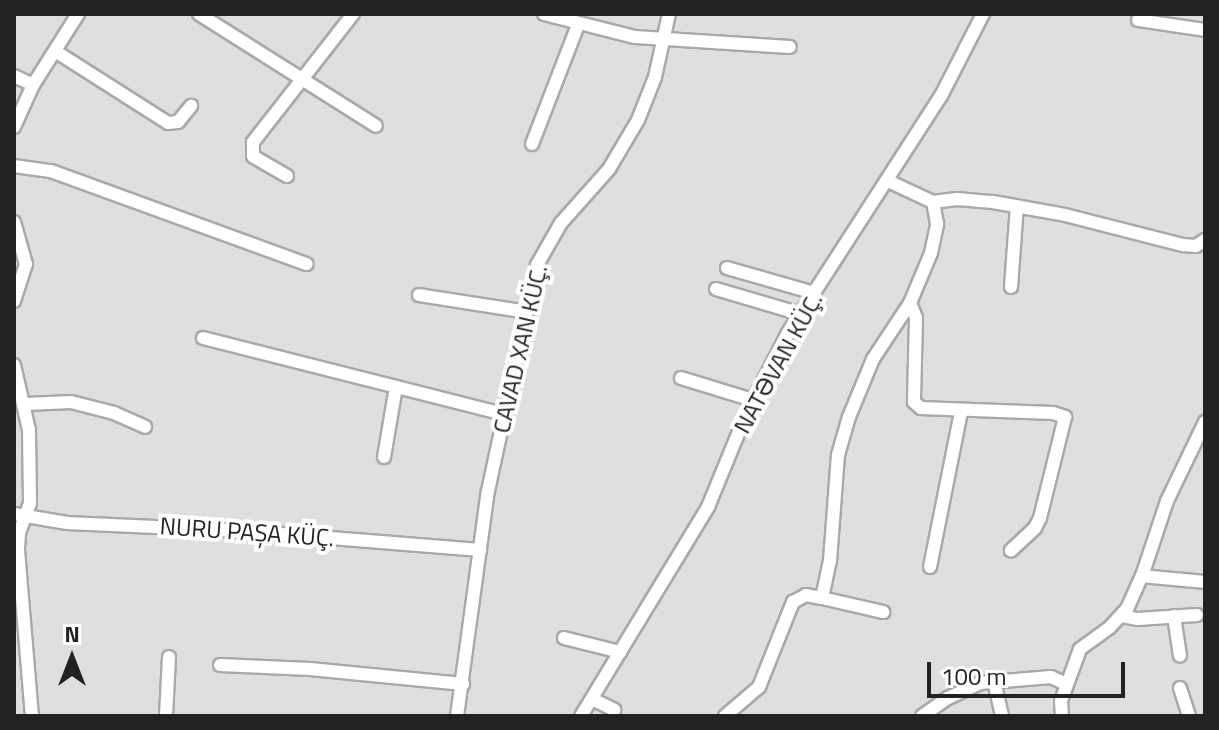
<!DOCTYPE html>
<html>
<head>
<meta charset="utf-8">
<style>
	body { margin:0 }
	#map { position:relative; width:1219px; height:730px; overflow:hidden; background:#f2efe9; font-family:"Titillium Web",sans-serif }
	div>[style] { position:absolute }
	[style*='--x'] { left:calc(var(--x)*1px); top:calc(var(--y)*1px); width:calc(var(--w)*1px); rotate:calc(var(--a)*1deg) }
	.residential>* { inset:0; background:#e0dfdf }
	.roads { filter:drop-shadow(2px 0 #a9a9a9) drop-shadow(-2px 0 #a9a9a9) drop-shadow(0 2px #a9a9a9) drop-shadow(0 -2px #a9a9a9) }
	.minor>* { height:12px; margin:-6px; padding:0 6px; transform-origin:6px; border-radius:6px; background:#fff }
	span { translate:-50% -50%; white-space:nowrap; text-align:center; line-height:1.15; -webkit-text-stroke:8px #fff; paint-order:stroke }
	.street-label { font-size:24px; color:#222 }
	.frame { position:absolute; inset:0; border:16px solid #222; pointer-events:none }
	.north { position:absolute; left:32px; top:618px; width:80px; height:80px; -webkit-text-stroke:6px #fff; paint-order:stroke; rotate:0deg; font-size:22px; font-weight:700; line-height:32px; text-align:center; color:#222 }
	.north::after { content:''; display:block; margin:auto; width:28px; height:36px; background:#222; clip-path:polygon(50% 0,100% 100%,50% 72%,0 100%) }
	.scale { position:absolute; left:927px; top:662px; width:198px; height:36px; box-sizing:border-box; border:4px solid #222; border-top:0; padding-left:10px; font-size:24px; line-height:28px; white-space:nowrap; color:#222; -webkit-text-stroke:6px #fff; paint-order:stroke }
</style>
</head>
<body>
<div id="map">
	<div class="residential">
		<div style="clip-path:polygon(14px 14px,1205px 14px,1205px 716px,14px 716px)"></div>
	</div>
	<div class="roads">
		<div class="minor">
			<div style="--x:199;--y:14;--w:209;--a:32.3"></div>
			<div style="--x:544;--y:14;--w:94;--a:14.2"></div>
			<div style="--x:635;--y:37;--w:155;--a:3.7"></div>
			<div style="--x:1138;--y:20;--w:68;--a:8.5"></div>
			<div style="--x:55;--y:51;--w:134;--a:32.5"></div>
			<div style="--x:168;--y:123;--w:10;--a:-6"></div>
			<div style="--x:178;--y:122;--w:21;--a:-51"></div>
			<div style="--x:14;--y:76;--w:21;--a:25"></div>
			<div style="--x:14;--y:127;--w:46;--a:-65.7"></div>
			<div style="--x:33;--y:85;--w:84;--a:-57.6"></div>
			<div style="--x:532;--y:144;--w:128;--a:-68.9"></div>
			<div style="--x:14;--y:166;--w:37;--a:8"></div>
			<div style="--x:51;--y:171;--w:272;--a:20"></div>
			<div style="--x:287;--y:176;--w:39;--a:-150"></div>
			<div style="--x:253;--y:156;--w:14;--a:-90"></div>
			<div style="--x:253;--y:142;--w:162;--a:-52"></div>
			<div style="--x:933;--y:202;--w:24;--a:-7"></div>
			<div style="--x:957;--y:199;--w:36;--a:5"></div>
			<div style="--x:993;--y:202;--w:73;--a:10.2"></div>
			<div style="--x:1065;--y:215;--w:122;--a:14.3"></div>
			<div style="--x:1183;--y:245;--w:13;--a:4"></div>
			<div style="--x:1196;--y:246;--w:11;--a:-34"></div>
			<div style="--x:14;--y:222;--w:44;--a:74.1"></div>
			<div style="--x:26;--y:264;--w:39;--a:108"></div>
			<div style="--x:727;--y:268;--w:91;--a:15.9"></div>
			<div style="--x:1011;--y:287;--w:81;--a:-85.8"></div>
			<div style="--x:716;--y:289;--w:89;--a:16.4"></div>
			<div style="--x:419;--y:295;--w:109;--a:8.9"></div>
			<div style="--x:910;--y:303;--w:16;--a:68"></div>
			<div style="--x:916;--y:318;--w:84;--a:91.4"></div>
			<div style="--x:914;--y:402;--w:9;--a:41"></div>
			<div style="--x:921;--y:408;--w:132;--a:2.2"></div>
			<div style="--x:1053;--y:413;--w:13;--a:18"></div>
			<div style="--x:1065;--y:417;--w:104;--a:103.9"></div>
			<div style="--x:1040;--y:518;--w:11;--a:117"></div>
			<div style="--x:1035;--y:528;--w:33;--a:137"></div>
			<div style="--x:203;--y:338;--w:309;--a:14.2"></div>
			<div style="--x:14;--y:365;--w:67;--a:77"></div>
			<div style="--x:29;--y:430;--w:73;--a:89.2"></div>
			<div style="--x:30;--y:503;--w:33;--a:110"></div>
			<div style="--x:19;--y:534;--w:16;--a:94"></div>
			<div style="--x:18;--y:550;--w:167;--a:85.2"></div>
			<div style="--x:681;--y:378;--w:75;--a:17"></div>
			<div style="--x:26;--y:404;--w:45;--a:-2.5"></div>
			<div style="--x:71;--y:402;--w:44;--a:14.3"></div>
			<div style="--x:114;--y:413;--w:34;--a:24"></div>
			<div style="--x:384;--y:457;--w:71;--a:-80.3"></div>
			<div style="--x:14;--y:514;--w:54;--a:9.6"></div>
			<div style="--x:67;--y:523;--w:177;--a:2.6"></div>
			<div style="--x:244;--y:531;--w:237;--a:4.6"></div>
			<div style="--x:930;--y:567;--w:158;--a:-78.7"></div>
			<div style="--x:1142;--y:576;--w:63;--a:5.4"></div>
			<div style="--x:822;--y:598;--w:63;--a:12.9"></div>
			<div style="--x:1122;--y:616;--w:16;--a:11"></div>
			<div style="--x:1138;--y:619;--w:59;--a:-3.9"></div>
			<div style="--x:1174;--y:616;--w:40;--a:81.5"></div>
			<div style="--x:564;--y:638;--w:58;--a:14"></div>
			<div style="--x:220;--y:665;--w:90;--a:2.5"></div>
			<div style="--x:310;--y:669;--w:154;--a:5.6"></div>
			<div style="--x:994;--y:681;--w:36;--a:77"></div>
			<div style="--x:1180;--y:688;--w:29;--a:72"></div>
			<div style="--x:592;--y:699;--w:25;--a:26"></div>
			<div style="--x:166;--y:716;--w:59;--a:-87.1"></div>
			<div style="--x:457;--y:716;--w:227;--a:-82.2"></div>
			<div style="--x:488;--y:491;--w:231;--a:-77.8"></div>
			<div style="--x:537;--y:265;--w:48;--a:-60.3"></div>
			<div style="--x:561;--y:223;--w:72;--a:-48.4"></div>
			<div style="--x:609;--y:169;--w:57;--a:-59.4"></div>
			<div style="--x:638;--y:120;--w:46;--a:-68.4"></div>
			<div style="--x:655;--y:77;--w:65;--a:-77.5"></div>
			<div style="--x:581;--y:716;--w:245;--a:-58.7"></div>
			<div style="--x:708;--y:507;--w:97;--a:-67.7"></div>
			<div style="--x:745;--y:417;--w:94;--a:-62.9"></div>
			<div style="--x:788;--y:333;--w:282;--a:-57.2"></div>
			<div style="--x:941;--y:96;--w:92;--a:-62.9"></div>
			<div style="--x:725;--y:716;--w:45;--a:-40.5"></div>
			<div style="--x:759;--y:687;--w:92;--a:-68.2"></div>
			<div style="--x:793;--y:602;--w:15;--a:-28"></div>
			<div style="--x:806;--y:595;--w:16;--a:11"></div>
			<div style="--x:822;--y:598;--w:38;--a:-78"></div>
			<div style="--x:830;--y:561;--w:106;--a:-85.7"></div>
			<div style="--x:838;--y:455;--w:40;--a:-74"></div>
			<div style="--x:849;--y:417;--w:63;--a:-67.5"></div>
			<div style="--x:873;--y:359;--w:67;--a:-56.5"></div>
			<div style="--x:910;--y:303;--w:54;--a:-67.2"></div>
			<div style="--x:931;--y:253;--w:30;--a:-78"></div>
			<div style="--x:937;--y:224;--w:22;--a:-100"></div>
			<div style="--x:933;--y:202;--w:50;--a:-155"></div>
			<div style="--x:922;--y:716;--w:32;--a:-35"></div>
			<div style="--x:948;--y:698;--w:35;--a:-25"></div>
			<div style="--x:980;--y:683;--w:71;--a:-4.8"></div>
			<div style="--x:1051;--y:677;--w:17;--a:25"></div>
			<div style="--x:1062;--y:716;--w:15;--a:-94"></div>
			<div style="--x:1061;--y:701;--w:55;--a:-69.9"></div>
			<div style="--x:1080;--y:649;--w:37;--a:-36"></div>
			<div style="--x:1110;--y:627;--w:25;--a:-47"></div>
			<div style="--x:1127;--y:609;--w:36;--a:-66"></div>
			<div style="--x:1142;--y:576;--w:79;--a:-71.6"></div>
			<div style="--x:1167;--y:501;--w:88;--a:-64.3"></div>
		</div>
	</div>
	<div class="street-label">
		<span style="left:520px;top:349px;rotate:-77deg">CAVAD XAN KÜÇ.</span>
		<span style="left:778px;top:363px;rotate:-61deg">NATƏVAN KÜÇ.</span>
		<span style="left:247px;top:532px;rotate:4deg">NURU PAŞA KÜÇ.</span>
	</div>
	<div class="frame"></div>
	<div class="north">N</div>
	<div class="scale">100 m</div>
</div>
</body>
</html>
